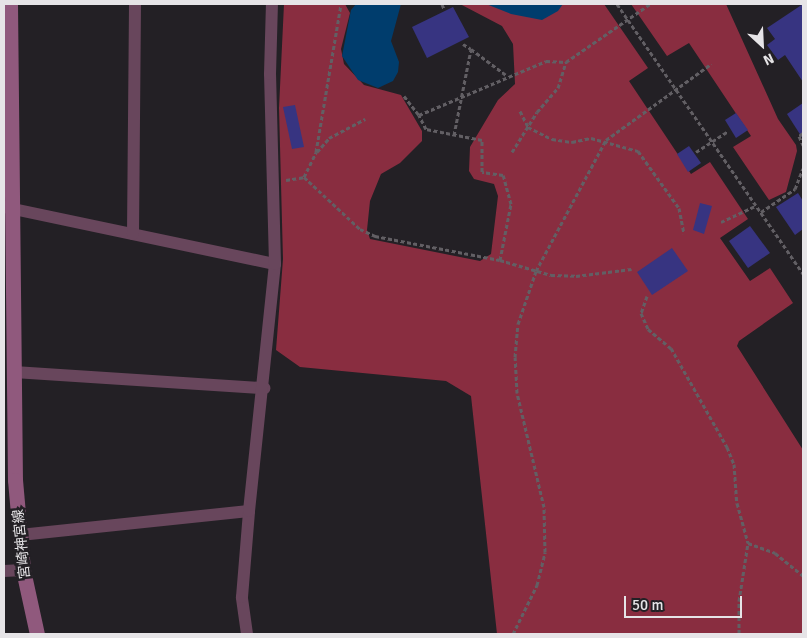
<!DOCTYPE html>
<html>
<head>
<meta charset="utf-8">
<style>
	body { margin:0 }
	#map { position:relative; width:807px; height:638px; overflow:hidden; background:#232025; font-family:Signika,"Noto Sans JP",sans-serif }
	div>[style] { position:absolute }
	[style*='--x'] { left:calc(var(--x)*1px); top:calc(var(--y)*1px); width:calc(var(--w)*1px); rotate:calc(var(--a)*1deg) }
	.forest>* { inset:0; background:#892d40 }
	.water>* { inset:0; background:#003d6d }
	.building>* { inset:0; background:#373481 }
	.path>* { height:3px; margin-top:-1.5px; transform-origin:0; background:repeating-linear-gradient(90deg,#625f64 0 4px,transparent 0 6.5px) }
	.street>* { height:12px; margin:-6px; padding:0 6px; transform-origin:6px; border-radius:6px; background:#68465c }
	.secondary>* { height:15px; margin:-7.5px; padding:0 7.5px; transform-origin:7.5px; border-radius:7.5px; background:#90597d }
	span { translate:-50% -50%; white-space:nowrap; text-align:center; line-height:1.15; -webkit-text-stroke:5px #232025; paint-order:stroke }
	.street-label { font-size:14px; color:#e6e4e7 }
	.frame { position:absolute; inset:0; border:5px solid #e6e4e7; pointer-events:none }
	.north { position:absolute; left:737px; top:20px; width:50px; height:50px; -webkit-text-stroke:4px #232025; paint-order:stroke; rotate:155deg; font-size:14px; font-weight:700; line-height:20px; text-align:center; color:#e6e4e7 }
	.north::after { content:''; display:block; margin:auto; width:18px; height:22px; background:#e6e4e7; clip-path:polygon(50% 0,100% 100%,50% 72%,0 100%) }
	.scale { position:absolute; left:624px; top:596px; width:118px; height:22px; box-sizing:border-box; border:2px solid #e6e4e7; border-top:0; padding-left:6px; font-size:15px; line-height:18px; white-space:nowrap; color:#e6e4e7; -webkit-text-stroke:4px #232025; paint-order:stroke }
</style>
</head>
<body>
<div id="map">
	<div class="forest">
		<div style="clip-path:polygon(284px 4px,345px 4px,350px 13px,341px 49px,344px 64px,364px 85px,401px 95px,422px 131px,422px 141px,400px 163px,381px 174px,370px 201px,367px 230px,370px 239px,480px 261px,491px 254px,498px 196px,494px 184px,474px 179px,469px 171px,470px 147px,498px 100px,515px 84px,513px 44px,502px 26px,460px 4px,604px 4px,648px 68px,629px 81px,691px 174px,710px 162px,748px 219px,720px 238px,750px 281px,770px 268px,793px 303px,739px 341px,737px 346px,803px 450px,803px 634px,497px 634px,471px 396px,446px 381px,300px 367px,276px 350px,283px 259px,279px 108px)"></div>
		<div style="clip-path:polygon(631px 4px,726px 4px,778px 119px,796px 145px,797px 151px,786px 192px,769px 200px,733px 147px,751px 136px,689px 43px,667px 56px)"></div>
	</div>
	<div class="water">
		<div style="clip-path:polygon(356px 4px,401px 4px,391px 41px,399px 62px,398px 72px,393px 81px,378px 88px,358px 80px,342px 56px,351px 10px)"></div>
		<div style="clip-path:polygon(486px 4px,563px 4px,558px 11px,542px 20px,511px 14px)"></div>
	</div>
	<div class="building">
		<div style="clip-path:polygon(803px 4px,803px 82px,785px 55px,778px 60px,767px 45px,775px 39px,767px 28px)"></div>
		<div style="clip-path:polygon(453px 7px,469px 37px,427px 58px,412px 27px)"></div>
		<div style="clip-path:polygon(803px 103px,803px 139px,787px 114px)"></div>
		<div style="clip-path:polygon(295px 105px,304px 147px,292px 149px,283px 107px)"></div>
		<div style="clip-path:polygon(736px 113px,748px 130px,736px 138px,725px 120px)"></div>
		<div style="clip-path:polygon(689px 146px,701px 163px,688px 172px,677px 154px)"></div>
		<div style="clip-path:polygon(798px 193px,803px 201px,803px 229px,795px 235px,776px 207px)"></div>
		<div style="clip-path:polygon(700px 203px,712px 206px,704px 234px,693px 230px)"></div>
		<div style="clip-path:polygon(750px 226px,770px 253px,748px 268px,729px 241px)"></div>
		<div style="clip-path:polygon(672px 248px,688px 271px,652px 295px,637px 272px)"></div>
	</div>
	<div class="path">
		<div style="--x:442;--y:4;--w:5;--a:68"></div>
		<div style="--x:617;--y:4;--w:328;--a:55.4"></div>
		<div style="--x:463;--y:44;--w:9;--a:32"></div>
		<div style="--x:404;--y:96;--w:24;--a:52"></div>
		<div style="--x:520;--y:111;--w:18;--a:63"></div>
		<div style="--x:528;--y:127;--w:27;--a:27"></div>
		<div style="--x:552;--y:139;--w:20;--a:9"></div>
		<div style="--x:572;--y:142;--w:19;--a:-12"></div>
		<div style="--x:591;--y:138;--w:49;--a:15.5"></div>
		<div style="--x:638;--y:151;--w:70;--a:54.3"></div>
		<div style="--x:679;--y:208;--w:26;--a:79"></div>
		<div style="--x:803;--y:133;--w:5;--a:143"></div>
		<div style="--x:799;--y:136;--w:10;--a:66"></div>
		<div style="--x:454;--y:135;--w:88;--a:-78.8"></div>
		<div style="--x:471;--y:49;--w:44;--a:36.6"></div>
		<div style="--x:317;--y:152;--w:18;--a:-49"></div>
		<div style="--x:329;--y:138;--w:41;--a:-27.8"></div>
		<div style="--x:512;--y:152;--w:47;--a:-58"></div>
		<div style="--x:537;--y:112;--w:32;--a:-49"></div>
		<div style="--x:558;--y:88;--w:27;--a:-73"></div>
		<div style="--x:696;--y:152;--w:38;--a:-33"></div>
		<div style="--x:304;--y:177;--w:76;--a:42.9"></div>
		<div style="--x:360;--y:229;--w:17;--a:25"></div>
		<div style="--x:375;--y:236;--w:127;--a:10.9"></div>
		<div style="--x:500;--y:260;--w:53;--a:16.4"></div>
		<div style="--x:551;--y:275;--w:25;--a:2"></div>
		<div style="--x:576;--y:276;--w:56;--a:-7.1"></div>
		<div style="--x:286;--y:180;--w:18;--a:-9"></div>
		<div style="--x:304;--y:177;--w:28;--a:-64"></div>
		<div style="--x:316;--y:152;--w:150;--a:-80.4"></div>
		<div style="--x:761;--y:212;--w:41;--a:-34.1"></div>
		<div style="--x:795;--y:189;--w:22;--a:-69"></div>
		<div style="--x:721;--y:222;--w:38;--a:-25"></div>
		<div style="--x:500;--y:260;--w:57;--a:-78.9"></div>
		<div style="--x:511;--y:204;--w:30;--a:-105"></div>
		<div style="--x:503;--y:175;--w:21;--a:-172"></div>
		<div style="--x:482;--y:172;--w:32;--a:-90"></div>
		<div style="--x:482;--y:140;--w:57;--a:-168.9"></div>
		<div style="--x:426;--y:129;--w:16;--a:-117"></div>
		<div style="--x:419;--y:115;--w:138;--a:-23"></div>
		<div style="--x:546;--y:61;--w:20;--a:3"></div>
		<div style="--x:566;--y:62;--w:102;--a:-34.6"></div>
		<div style="--x:647;--y:296;--w:18;--a:109"></div>
		<div style="--x:641;--y:313;--w:17;--a:66"></div>
		<div style="--x:648;--y:329;--w:30;--a:40"></div>
		<div style="--x:671;--y:348;--w:114;--a:60.5"></div>
		<div style="--x:727;--y:447;--w:18;--a:68"></div>
		<div style="--x:734;--y:464;--w:39;--a:86"></div>
		<div style="--x:737;--y:503;--w:41;--a:74.6"></div>
		<div style="--x:748;--y:543;--w:29;--a:20"></div>
		<div style="--x:775;--y:553;--w:36;--a:39"></div>
		<div style="--x:513;--y:634;--w:55;--a:-63.9"></div>
		<div style="--x:537;--y:585;--w:34;--a:-76"></div>
		<div style="--x:545;--y:552;--w:45;--a:-91.3"></div>
		<div style="--x:544;--y:507;--w:117;--a:-103.3"></div>
		<div style="--x:517;--y:393;--w:36;--a:-93"></div>
		<div style="--x:515;--y:357;--w:33;--a:-85"></div>
		<div style="--x:518;--y:324;--w:56;--a:-71.2"></div>
		<div style="--x:536;--y:271;--w:149;--a:-61.9"></div>
		<div style="--x:606;--y:140;--w:130;--a:-35.9"></div>
		<div style="--x:739;--y:634;--w:33;--a:-90"></div>
		<div style="--x:739;--y:601;--w:59;--a:-81.2"></div>
	</div>
	<div class="street">
		<div style="--x:4;--y:207;--w:277;--a:11.9"></div>
		<div style="--x:133;--y:234;--w:230;--a:-89.5"></div>
		<div style="--x:14;--y:372;--w:251;--a:3.7"></div>
		<div style="--x:20;--y:535;--w:230;--a:-6"></div>
		<div style="--x:4;--y:571;--w:19;--a:-3"></div>
		<div style="--x:247;--y:634;--w:37;--a:-98"></div>
		<div style="--x:242;--y:597;--w:86;--a:-85.3"></div>
		<div style="--x:249;--y:511;--w:248;--a:-84"></div>
		<div style="--x:275;--y:264;--w:190;--a:-91.5"></div>
		<div style="--x:270;--y:74;--w:70;--a:-88.4"></div>
	</div>
	<div class="secondary">
		<div style="--x:10;--y:4;--w:476;--a:89.4"></div>
		<div style="--x:15;--y:480;--w:90;--a:84.9"></div>
		<div style="--x:23;--y:570;--w:66;--a:77.7"></div>
	</div>
	<div class="street-label">
		<span style="left:22px;top:544px;rotate:-96deg">宮崎神宮線</span>
	</div>
	<div class="frame"></div>
	<div class="north">N</div>
	<div class="scale">50 m</div>
</div>
</body>
</html>
